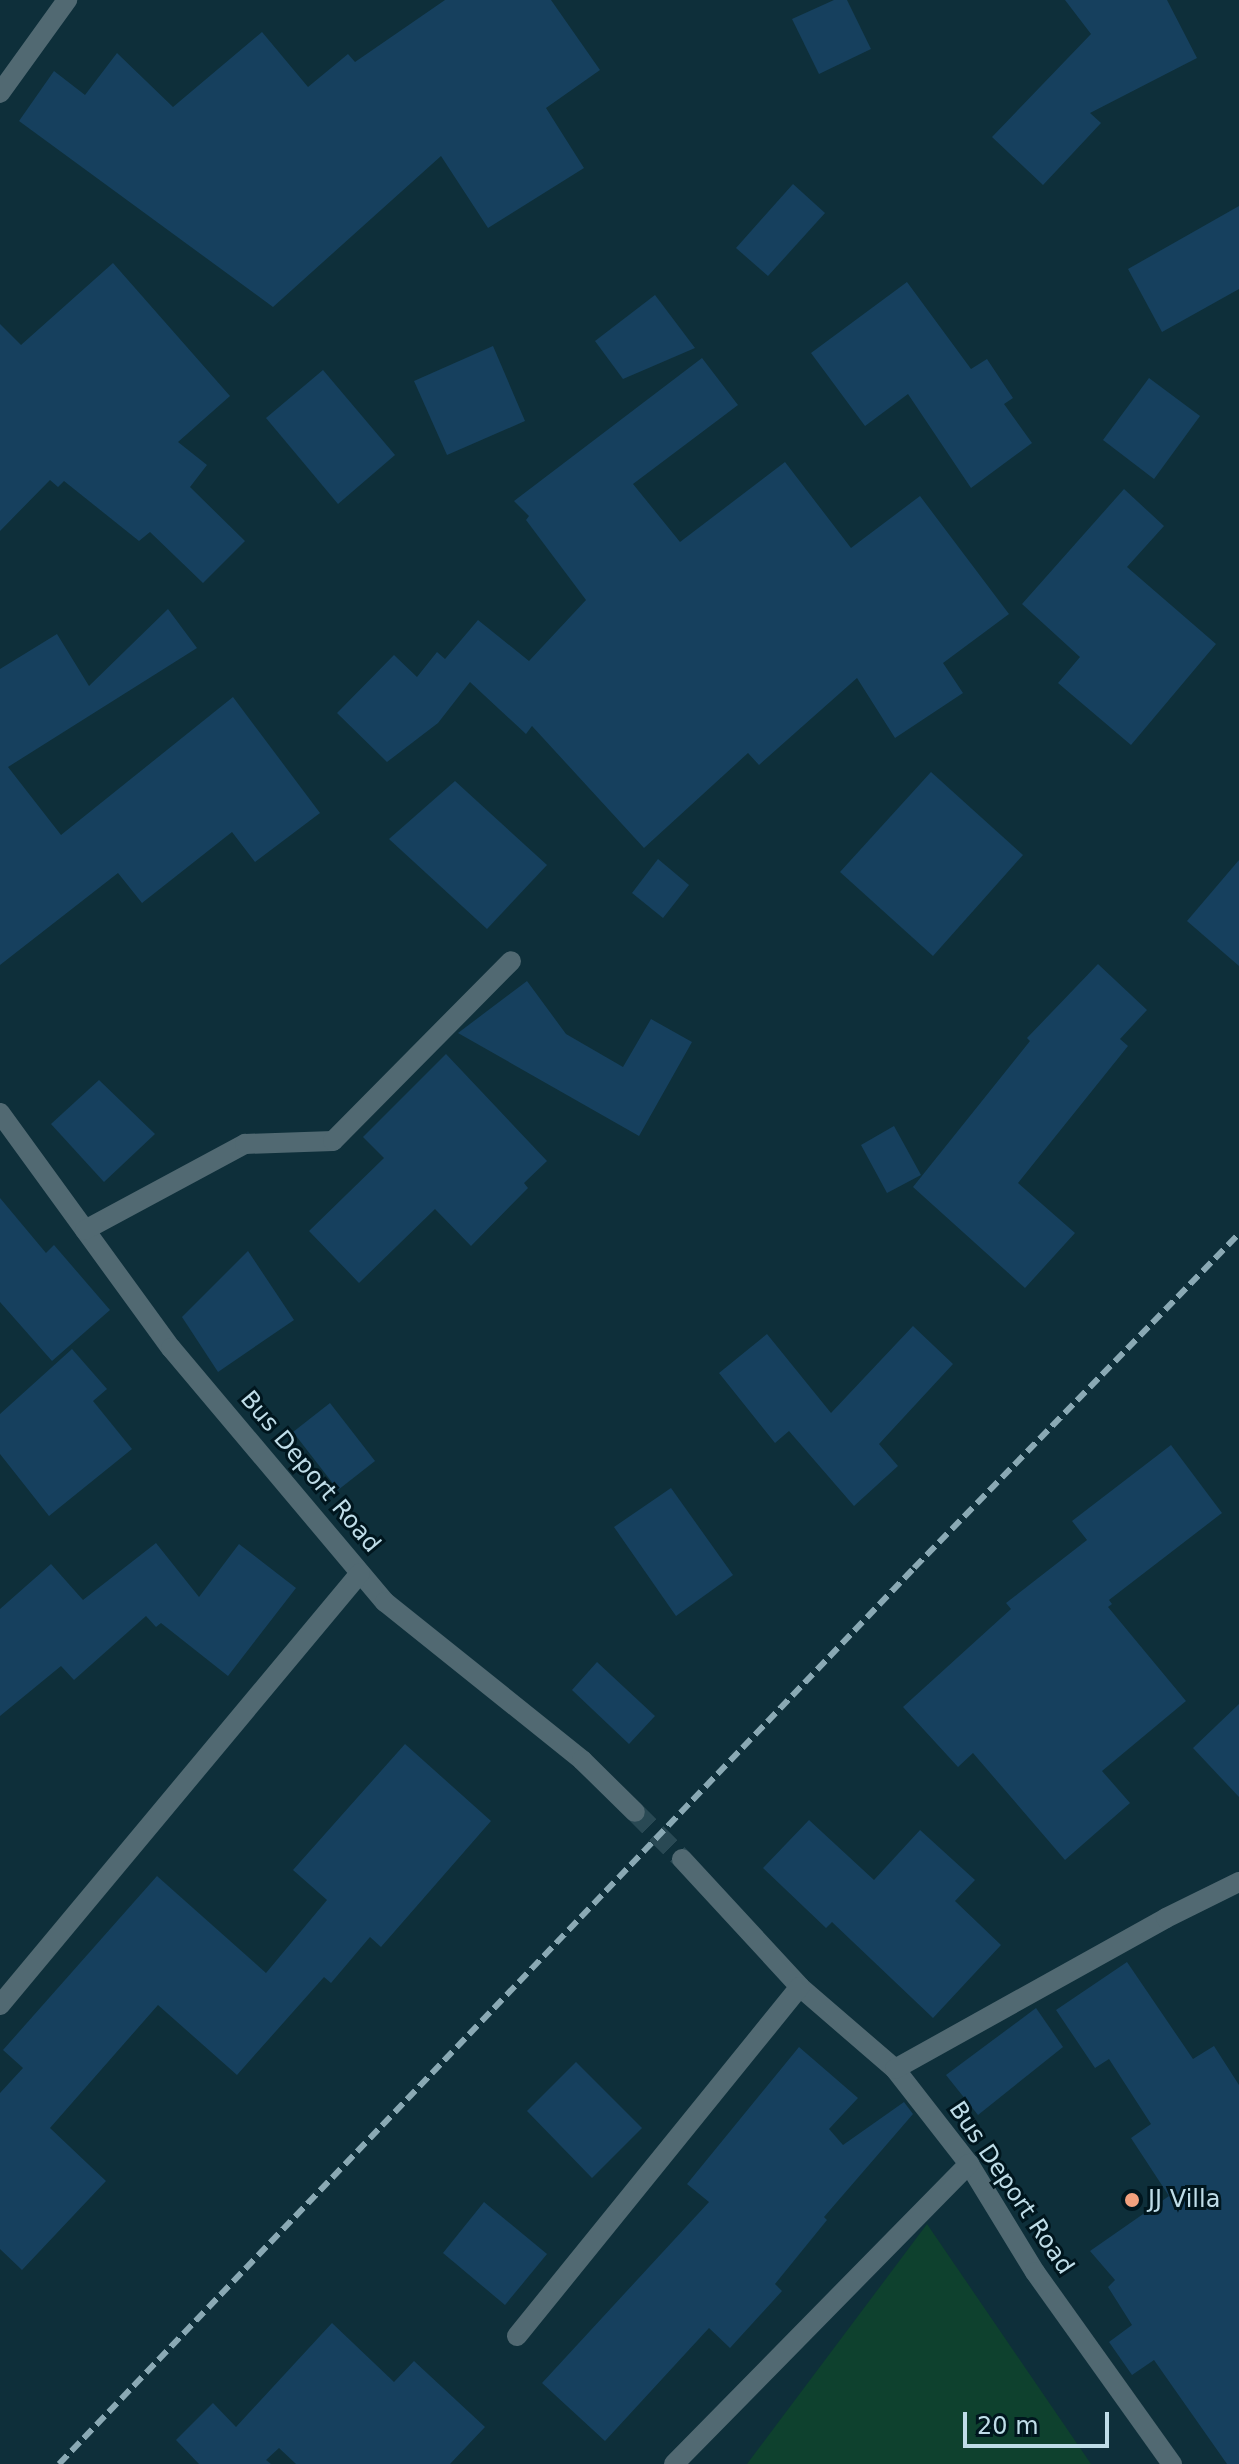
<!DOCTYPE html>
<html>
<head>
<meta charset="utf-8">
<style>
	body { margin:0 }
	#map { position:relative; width:1239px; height:2464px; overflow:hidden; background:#0e2f3a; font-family:"DejaVu Sans",sans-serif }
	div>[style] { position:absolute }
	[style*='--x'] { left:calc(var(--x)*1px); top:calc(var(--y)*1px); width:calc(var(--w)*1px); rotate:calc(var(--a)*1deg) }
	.green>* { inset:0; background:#0e412e }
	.building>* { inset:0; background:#16405e }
	.minor-tunnel>* { height:20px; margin-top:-10px; transform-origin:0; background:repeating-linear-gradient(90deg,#294954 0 20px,transparent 0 30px) }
	.minor>* { height:20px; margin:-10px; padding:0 10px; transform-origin:10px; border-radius:10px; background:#516972 }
	.rail>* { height:6px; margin-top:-3px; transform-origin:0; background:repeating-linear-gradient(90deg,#8aa9b4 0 12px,transparent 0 18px) }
	.dots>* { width:22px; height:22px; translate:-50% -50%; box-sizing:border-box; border:4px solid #00161e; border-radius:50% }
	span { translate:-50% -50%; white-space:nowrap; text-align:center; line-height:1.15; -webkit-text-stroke:6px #00161e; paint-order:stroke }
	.street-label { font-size:24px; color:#bfdde8 }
	.poi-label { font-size:24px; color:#bfdde8 }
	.left { translate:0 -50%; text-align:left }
	.scale { position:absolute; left:963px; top:2412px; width:146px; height:36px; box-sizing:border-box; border:4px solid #bfdde8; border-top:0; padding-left:10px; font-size:24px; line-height:28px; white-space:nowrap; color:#bfdde8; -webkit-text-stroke:6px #00161e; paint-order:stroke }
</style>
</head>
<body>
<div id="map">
	<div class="green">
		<div style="clip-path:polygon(927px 2224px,1091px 2464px,747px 2464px)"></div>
	</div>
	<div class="building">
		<div style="clip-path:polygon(445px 0,551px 0,600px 70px,546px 108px,584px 168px,488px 228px,441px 156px,273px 307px,19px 121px,54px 71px,85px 95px,117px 53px,173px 107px,262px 32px,308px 87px,348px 54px,355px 62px)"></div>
		<div style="clip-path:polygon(834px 0,847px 0,871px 49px,819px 74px,792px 19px)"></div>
		<div style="clip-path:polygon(1065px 0,1167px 0,1197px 58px,1090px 113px,1101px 123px,1043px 185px,992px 137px,1091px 34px)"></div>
		<div style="clip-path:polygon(793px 184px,825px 213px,768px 276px,736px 248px)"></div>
		<div style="clip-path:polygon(1239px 206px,1239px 289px,1162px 332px,1128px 269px)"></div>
		<div style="clip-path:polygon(113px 263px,230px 396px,178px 442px,207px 465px,190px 487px,245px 541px,203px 583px,150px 532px,139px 541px,64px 481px,58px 487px,50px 480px,0 531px,0 324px,21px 345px)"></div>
		<div style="clip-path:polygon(907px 282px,971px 369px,987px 359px,1013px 398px,1004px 404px,1032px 443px,971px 488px,908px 394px,865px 426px,811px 353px)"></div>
		<div style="clip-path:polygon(655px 295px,695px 348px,623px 379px,595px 341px)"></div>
		<div style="clip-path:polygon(493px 346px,525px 421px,447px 455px,414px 381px)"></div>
		<div style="clip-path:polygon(702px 358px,738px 405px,633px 484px,680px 542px,785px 462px,851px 548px,920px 496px,1009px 614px,943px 663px,963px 693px,895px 738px,857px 678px,759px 765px,748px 753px,644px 848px,532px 726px,526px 734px,470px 682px,438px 723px,387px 762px,337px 713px,394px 655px,417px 677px,437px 652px,445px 659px,478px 620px,529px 661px,586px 600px,526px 520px,529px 516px,514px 501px)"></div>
		<div style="clip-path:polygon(323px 370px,395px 455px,338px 504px,266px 418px)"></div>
		<div style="clip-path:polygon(1149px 378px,1200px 416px,1154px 479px,1103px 440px)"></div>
		<div style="clip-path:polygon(1124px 489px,1164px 526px,1127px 567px,1216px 644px,1131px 745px,1058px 683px,1080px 657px,1022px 604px)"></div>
		<div style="clip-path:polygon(168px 609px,197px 648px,8px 767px,61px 835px,233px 697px,320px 813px,255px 862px,232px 832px,142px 903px,118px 873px,0 965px,0 669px,57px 634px,89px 686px)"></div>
		<div style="clip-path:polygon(931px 772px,1023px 855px,933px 956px,840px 872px)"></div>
		<div style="clip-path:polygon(455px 781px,547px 865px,487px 929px,389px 839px)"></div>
		<div style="clip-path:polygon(658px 859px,689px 885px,663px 918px,632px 893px)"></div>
		<div style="clip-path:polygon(1239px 860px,1239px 966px,1187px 921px)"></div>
		<div style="clip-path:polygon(1098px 964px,1147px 1010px,1120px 1039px,1128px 1046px,1018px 1183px,1075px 1233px,1025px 1288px,913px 1187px,1030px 1041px,1027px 1038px)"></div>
		<div style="clip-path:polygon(527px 981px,566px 1034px,623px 1067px,651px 1019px,692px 1042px,639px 1136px,458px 1033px)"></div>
		<div style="clip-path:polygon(446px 1054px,547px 1161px,524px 1183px,528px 1188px,471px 1246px,435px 1209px,359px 1283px,309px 1231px,384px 1158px,363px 1137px)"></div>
		<div style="clip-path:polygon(99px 1080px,155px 1134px,104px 1182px,51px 1124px)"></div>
		<div style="clip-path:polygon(894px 1126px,921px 1175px,887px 1193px,861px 1145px)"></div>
		<div style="clip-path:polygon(0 1198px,46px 1253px,54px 1245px,110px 1310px,52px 1361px,0 1302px)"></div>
		<div style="clip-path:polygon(248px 1251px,294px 1320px,218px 1372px,182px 1317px)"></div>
		<div style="clip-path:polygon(913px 1326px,953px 1364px,879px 1444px,898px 1466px,854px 1506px,789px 1431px,775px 1443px,719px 1373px,767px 1334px,831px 1413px)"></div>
		<div style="clip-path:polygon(72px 1349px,107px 1389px,93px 1401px,132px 1449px,49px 1516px,0 1454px,0 1414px)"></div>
		<div style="clip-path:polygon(330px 1403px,375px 1461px,338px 1490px,293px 1432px)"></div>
		<div style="clip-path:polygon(1171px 1445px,1222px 1513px,1109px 1600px,1112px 1604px,1108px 1607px,1186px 1701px,1102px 1771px,1130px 1803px,1065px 1860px,973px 1753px,958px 1767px,903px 1707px,1011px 1609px,1006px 1603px,1087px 1540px,1072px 1521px)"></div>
		<div style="clip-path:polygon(671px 1488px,733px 1575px,676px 1616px,614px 1527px)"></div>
		<div style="clip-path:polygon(156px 1543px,199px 1597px,239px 1544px,296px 1588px,228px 1676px,161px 1623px,156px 1627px,146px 1616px,74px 1680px,61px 1666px,0 1716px,0 1609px,51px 1564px,83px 1600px)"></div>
		<div style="clip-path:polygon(597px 1662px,655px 1716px,629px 1744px,572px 1690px)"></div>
		<div style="clip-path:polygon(1239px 1704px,1239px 1797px,1193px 1748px)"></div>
		<div style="clip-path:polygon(405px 1744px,491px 1821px,381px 1947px,370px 1937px,331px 1983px,324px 1977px,237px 2075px,158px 2005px,50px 2128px,106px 2181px,22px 2270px,0 2249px,0 2093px,23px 2068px,3px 2050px,157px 1876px,266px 1973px,327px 1900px,293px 1870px)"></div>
		<div style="clip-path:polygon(809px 1820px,874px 1880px,920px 1830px,975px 1880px,955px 1901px,1001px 1945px,933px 2018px,832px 1922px,826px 1928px,763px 1868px)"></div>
		<div style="clip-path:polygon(1127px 1962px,1193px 2059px,1214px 2046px,1239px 2085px,1239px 2464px,1227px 2464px,1154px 2360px,1132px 2375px,1109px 2342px,1132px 2325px,1108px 2287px,1115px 2280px,1090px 2251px,1169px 2196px,1131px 2138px,1151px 2124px,1109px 2059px,1095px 2068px,1056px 2010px)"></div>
		<div style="clip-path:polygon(1036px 2008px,1063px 2047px,978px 2115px,946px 2075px)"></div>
		<div style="clip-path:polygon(799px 2047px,858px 2098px,829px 2129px,843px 2145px,904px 2102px,913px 2114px,824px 2217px,827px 2220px,775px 2284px,782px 2291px,730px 2348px,709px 2328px,605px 2441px,542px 2383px,709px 2202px,687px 2184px)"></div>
		<div style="clip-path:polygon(576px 2062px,642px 2128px,592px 2178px,527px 2111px)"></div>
		<div style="clip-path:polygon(484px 2202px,547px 2254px,505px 2305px,443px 2253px)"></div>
		<div style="clip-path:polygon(332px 2323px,394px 2382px,414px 2361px,485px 2427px,450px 2464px,296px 2464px,279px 2448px,266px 2460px,271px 2464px,199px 2464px,176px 2440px,213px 2403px,236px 2427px)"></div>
	</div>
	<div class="minor-tunnel">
		<div style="--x:635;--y:1812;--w:66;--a:45"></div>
	</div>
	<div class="minor">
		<div style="--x:0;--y:93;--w:115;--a:-54.2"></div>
		<div style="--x:0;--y:1113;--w:291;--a:54"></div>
		<div style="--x:171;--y:1348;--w:332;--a:49.9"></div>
		<div style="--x:385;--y:1602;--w:253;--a:38.7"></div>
		<div style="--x:582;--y:1760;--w:74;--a:44.5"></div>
		<div style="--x:85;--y:1230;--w:182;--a:-28.3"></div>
		<div style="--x:245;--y:1144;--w:88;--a:-2"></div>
		<div style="--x:333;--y:1141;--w:253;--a:-45.3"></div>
		<div style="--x:682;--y:1859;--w:174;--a:47.3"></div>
		<div style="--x:800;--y:1987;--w:125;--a:40.8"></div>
		<div style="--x:895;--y:2069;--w:120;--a:52.1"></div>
		<div style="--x:969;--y:2164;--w:127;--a:58.6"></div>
		<div style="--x:1035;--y:2272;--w:236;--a:54.5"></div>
		<div style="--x:0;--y:2005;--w:562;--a:-50.19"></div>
		<div style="--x:895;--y:2069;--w:310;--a:-29.1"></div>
		<div style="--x:1166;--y:1918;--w:81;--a:-26.3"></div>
		<div style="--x:517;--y:2336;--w:449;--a:-51"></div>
		<div style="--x:674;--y:2464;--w:421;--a:-45.5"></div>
	</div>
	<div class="rail">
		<div style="--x:59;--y:2464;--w:1238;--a:-46.34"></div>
		<div style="--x:914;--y:1568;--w:466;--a:-45.8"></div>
	</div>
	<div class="dots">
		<div style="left:1132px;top:2200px;background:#f2a17e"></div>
	</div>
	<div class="street-label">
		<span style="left:310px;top:1472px;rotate:50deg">Bus Deport Road</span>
		<span style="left:1011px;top:2188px;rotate:56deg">Bus Deport Road</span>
	</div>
	<div class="poi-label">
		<span class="left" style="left:1148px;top:2200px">JJ Villa</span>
	</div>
	<div class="scale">20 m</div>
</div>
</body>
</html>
